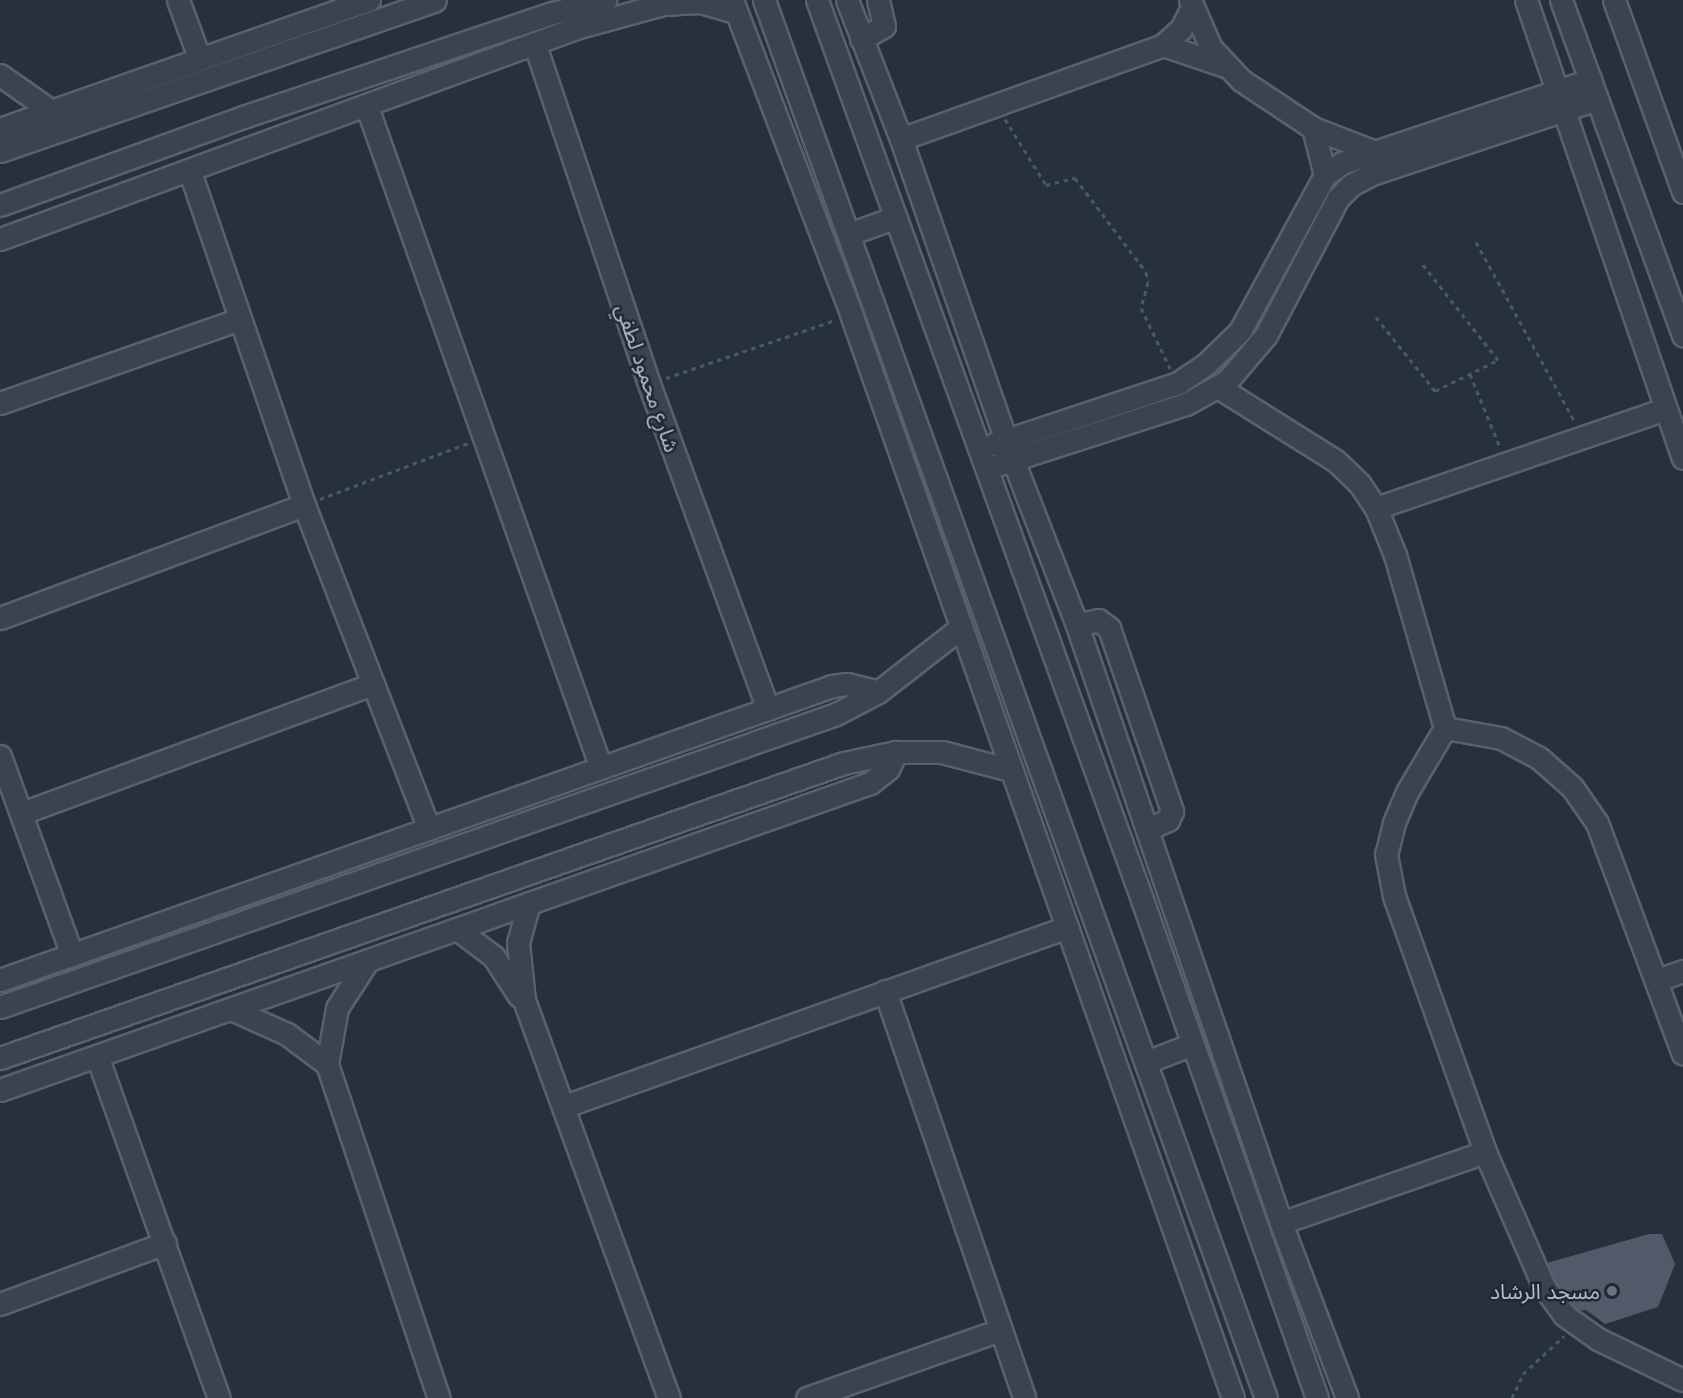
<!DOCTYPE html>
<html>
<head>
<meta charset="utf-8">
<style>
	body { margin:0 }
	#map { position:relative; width:1683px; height:1398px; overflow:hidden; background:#27313e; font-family:Quicksand,"Noto Sans Arabic",sans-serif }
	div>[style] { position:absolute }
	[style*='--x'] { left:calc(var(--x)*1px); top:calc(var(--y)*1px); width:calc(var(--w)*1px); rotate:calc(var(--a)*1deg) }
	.building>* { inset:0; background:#515a69 }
	.path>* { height:3px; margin-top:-1.5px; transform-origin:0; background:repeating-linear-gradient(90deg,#495b5e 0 4.5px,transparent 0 9px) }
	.roads { filter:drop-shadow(2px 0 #59616c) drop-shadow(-2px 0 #59616c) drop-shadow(0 2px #59616c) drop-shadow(0 -2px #59616c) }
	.minor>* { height:21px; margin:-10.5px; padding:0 10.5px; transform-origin:10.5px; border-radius:10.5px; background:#3b434e }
	.dots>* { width:16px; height:16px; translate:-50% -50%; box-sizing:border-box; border:3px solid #202833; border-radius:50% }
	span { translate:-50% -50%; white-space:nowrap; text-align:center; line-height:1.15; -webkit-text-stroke:5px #202833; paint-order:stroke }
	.street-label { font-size:21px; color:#b7bec9 }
	.poi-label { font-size:21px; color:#b7bec9 }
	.right { translate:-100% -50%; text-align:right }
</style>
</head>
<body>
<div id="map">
	<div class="building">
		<div style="clip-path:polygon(1649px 1234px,1662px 1234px,1675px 1264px,1658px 1307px,1605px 1324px,1586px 1310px,1574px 1311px,1550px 1275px,1547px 1263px)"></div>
	</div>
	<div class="path">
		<div style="--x:1005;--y:119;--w:78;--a:58.2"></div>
		<div style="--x:1046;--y:185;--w:30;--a:-14"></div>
		<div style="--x:1075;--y:178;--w:118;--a:52.9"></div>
		<div style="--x:1146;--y:272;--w:10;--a:79"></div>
		<div style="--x:1148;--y:282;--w:27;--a:105"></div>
		<div style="--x:1141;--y:308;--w:67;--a:64.2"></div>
		<div style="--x:1476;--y:242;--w:205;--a:61.2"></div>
		<div style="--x:1376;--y:317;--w:95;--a:51.4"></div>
		<div style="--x:1435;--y:391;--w:70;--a:-26.2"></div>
		<div style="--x:1498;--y:360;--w:126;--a:-128.2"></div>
		<div style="--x:1470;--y:374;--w:79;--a:67.7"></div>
		<div style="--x:666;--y:378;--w:179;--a:-18.9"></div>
		<div style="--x:320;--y:499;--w:158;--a:-20.7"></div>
		<div style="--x:1512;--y:1398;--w:26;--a:-65"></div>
		<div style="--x:1523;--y:1374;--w:56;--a:-42.8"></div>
	</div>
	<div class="roads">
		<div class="minor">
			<div style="--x:178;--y:0;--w:61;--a:69.8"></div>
			<div style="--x:732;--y:0;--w:336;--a:69.2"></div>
			<div style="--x:851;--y:314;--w:1149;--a:70.59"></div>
			<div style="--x:764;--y:0;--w:1485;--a:70.25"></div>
			<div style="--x:817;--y:0;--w:944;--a:70.13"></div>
			<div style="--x:1138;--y:888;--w:541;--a:70.66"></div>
			<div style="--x:847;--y:0;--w:149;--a:68.8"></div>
			<div style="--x:901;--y:139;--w:340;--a:70.8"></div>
			<div style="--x:1013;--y:460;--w:177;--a:68.8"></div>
			<div style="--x:1077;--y:625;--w:632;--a:71.16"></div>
			<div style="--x:1281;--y:1223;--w:187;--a:69.3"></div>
			<div style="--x:1190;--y:0;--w:52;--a:66.4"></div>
			<div style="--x:1211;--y:48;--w:44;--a:46.8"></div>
			<div style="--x:1241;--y:80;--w:87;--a:33.7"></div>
			<div style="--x:1313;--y:128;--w:64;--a:21"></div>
			<div style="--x:1526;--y:0;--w:484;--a:71.1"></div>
			<div style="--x:1561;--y:0;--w:357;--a:70"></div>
			<div style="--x:1614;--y:0;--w:204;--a:70.2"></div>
			<div style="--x:861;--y:39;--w:26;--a:-29"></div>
			<div style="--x:884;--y:26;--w:27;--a:-103"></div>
			<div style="--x:535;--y:45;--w:358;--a:71.4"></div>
			<div style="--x:649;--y:384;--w:346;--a:69.9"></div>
			<div style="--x:1163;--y:45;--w:65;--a:18.7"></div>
			<div style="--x:0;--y:75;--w:61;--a:35"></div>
			<div style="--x:367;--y:107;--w:701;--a:70.51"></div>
			<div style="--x:1313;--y:128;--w:49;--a:75.7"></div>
			<div style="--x:0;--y:129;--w:391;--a:-19.3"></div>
			<div style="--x:901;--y:139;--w:278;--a:-19.7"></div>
			<div style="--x:1163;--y:45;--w:24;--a:-42"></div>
			<div style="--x:1181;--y:29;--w:25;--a:-63"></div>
			<div style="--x:0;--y:151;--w:460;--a:-19.1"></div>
			<div style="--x:190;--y:172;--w:352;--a:71.1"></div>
			<div style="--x:304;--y:505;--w:347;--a:68.9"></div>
			<div style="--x:0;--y:205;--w:258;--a:-19.9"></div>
			<div style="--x:243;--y:117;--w:326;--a:-18.6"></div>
			<div style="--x:552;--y:13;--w:55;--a:-13.8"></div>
			<div style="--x:849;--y:234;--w:48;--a:-19.6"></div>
			<div style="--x:0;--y:239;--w:613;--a:-20.12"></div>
			<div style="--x:576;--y:28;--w:90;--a:-15.4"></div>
			<div style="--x:663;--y:4;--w:37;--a:-3"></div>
			<div style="--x:700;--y:2;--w:37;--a:16"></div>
			<div style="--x:1218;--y:387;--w:139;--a:32.1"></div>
			<div style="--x:1336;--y:461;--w:32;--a:44"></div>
			<div style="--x:1359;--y:483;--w:30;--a:56"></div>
			<div style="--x:1376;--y:508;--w:51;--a:68"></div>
			<div style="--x:1395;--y:555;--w:180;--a:73.9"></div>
			<div style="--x:1445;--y:728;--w:74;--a:120.7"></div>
			<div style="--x:1407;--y:792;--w:34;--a:113"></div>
			<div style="--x:1394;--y:823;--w:32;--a:104"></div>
			<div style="--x:1386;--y:854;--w:43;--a:79.2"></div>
			<div style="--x:1394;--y:896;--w:272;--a:70.4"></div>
			<div style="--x:1485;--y:1152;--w:147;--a:66.4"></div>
			<div style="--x:1544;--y:1287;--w:34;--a:54"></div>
			<div style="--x:1564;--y:1315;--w:42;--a:35.2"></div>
			<div style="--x:1598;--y:1339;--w:94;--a:25.8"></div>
			<div style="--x:0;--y:403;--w:254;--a:-19.3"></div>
			<div style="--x:994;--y:444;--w:194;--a:-18.3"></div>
			<div style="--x:1178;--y:383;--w:34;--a:-34"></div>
			<div style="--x:1206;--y:364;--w:47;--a:-44.1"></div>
			<div style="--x:1240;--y:331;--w:178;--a:-61.4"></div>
			<div style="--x:1325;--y:175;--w:21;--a:-35"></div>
			<div style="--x:1342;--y:163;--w:262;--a:-18.5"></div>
			<div style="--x:1000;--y:464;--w:195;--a:-17.9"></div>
			<div style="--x:1186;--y:404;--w:47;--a:-29.3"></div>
			<div style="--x:1227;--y:381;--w:60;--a:-49.7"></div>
			<div style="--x:1266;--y:335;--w:155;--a:-62.3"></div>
			<div style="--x:1338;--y:198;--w:18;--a:-45"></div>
			<div style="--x:1351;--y:185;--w:24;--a:-28"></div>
			<div style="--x:1372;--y:174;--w:237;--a:-18.4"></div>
			<div style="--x:1376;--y:508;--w:305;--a:-18.9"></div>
			<div style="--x:0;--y:618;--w:324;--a:-20.4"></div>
			<div style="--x:1077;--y:625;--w:22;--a:-13"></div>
			<div style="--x:1098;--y:620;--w:14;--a:36"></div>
			<div style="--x:1109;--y:628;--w:194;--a:71"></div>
			<div style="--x:1172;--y:811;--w:10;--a:114"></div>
			<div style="--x:1168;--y:820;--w:22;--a:156"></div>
			<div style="--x:1445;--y:728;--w:57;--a:10.1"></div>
			<div style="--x:1501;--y:738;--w:43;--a:27.8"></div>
			<div style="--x:1539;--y:758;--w:44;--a:41.3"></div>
			<div style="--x:1572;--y:787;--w:44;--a:55.2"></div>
			<div style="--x:1597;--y:823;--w:246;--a:69.6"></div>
			<div style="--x:0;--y:756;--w:212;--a:70.1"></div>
			<div style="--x:22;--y:813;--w:374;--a:-20.2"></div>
			<div style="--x:529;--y:903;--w:41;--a:105.4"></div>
			<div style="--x:518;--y:943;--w:57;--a:84"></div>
			<div style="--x:524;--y:1000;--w:424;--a:70"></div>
			<div style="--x:457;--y:929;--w:46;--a:37.1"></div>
			<div style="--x:494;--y:957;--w:46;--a:57.3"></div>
			<div style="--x:368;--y:960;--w:57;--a:122.9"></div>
			<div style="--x:337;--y:1008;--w:57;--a:100.1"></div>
			<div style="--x:327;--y:1064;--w:352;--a:71.5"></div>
			<div style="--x:0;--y:980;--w:882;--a:-19.46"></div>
			<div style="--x:832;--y:686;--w:15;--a:-8"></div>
			<div style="--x:847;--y:684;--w:32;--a:14"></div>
			<div style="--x:1657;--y:980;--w:28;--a:-19"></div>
			<div style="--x:885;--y:991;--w:430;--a:71.1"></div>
			<div style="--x:0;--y:1007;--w:886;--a:-19.31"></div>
			<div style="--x:836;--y:714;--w:47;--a:-27.6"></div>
			<div style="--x:878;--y:692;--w:103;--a:-37.9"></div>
			<div style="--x:231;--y:1009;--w:61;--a:24.1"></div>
			<div style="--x:287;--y:1034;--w:50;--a:36.9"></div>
			<div style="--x:97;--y:1056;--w:363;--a:70.4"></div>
			<div style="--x:0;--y:1058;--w:894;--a:-19.27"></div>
			<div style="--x:844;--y:763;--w:53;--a:-11.9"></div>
			<div style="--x:896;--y:752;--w:46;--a:0"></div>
			<div style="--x:942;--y:752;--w:70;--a:14.8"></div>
			<div style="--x:1146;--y:1062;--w:50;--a:-21"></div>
			<div style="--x:0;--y:1090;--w:923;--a:-19.44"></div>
			<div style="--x:870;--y:783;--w:23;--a:-38"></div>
			<div style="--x:888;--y:769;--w:19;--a:-65"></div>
			<div style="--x:565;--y:1106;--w:533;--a:-19.62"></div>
			<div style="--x:1281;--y:1223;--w:216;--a:-19.2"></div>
			<div style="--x:0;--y:1304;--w:176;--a:-20.3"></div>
			<div style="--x:807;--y:1398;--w:205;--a:-19.4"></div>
		</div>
	</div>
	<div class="dots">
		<div style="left:1612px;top:1291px;background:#6b7280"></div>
	</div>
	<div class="street-label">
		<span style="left:648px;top:378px;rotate:71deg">شارع محمود لطفي</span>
	</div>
	<div class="poi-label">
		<span class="right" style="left:1600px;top:1291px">مسجد الرشاد</span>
	</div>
</div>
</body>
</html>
